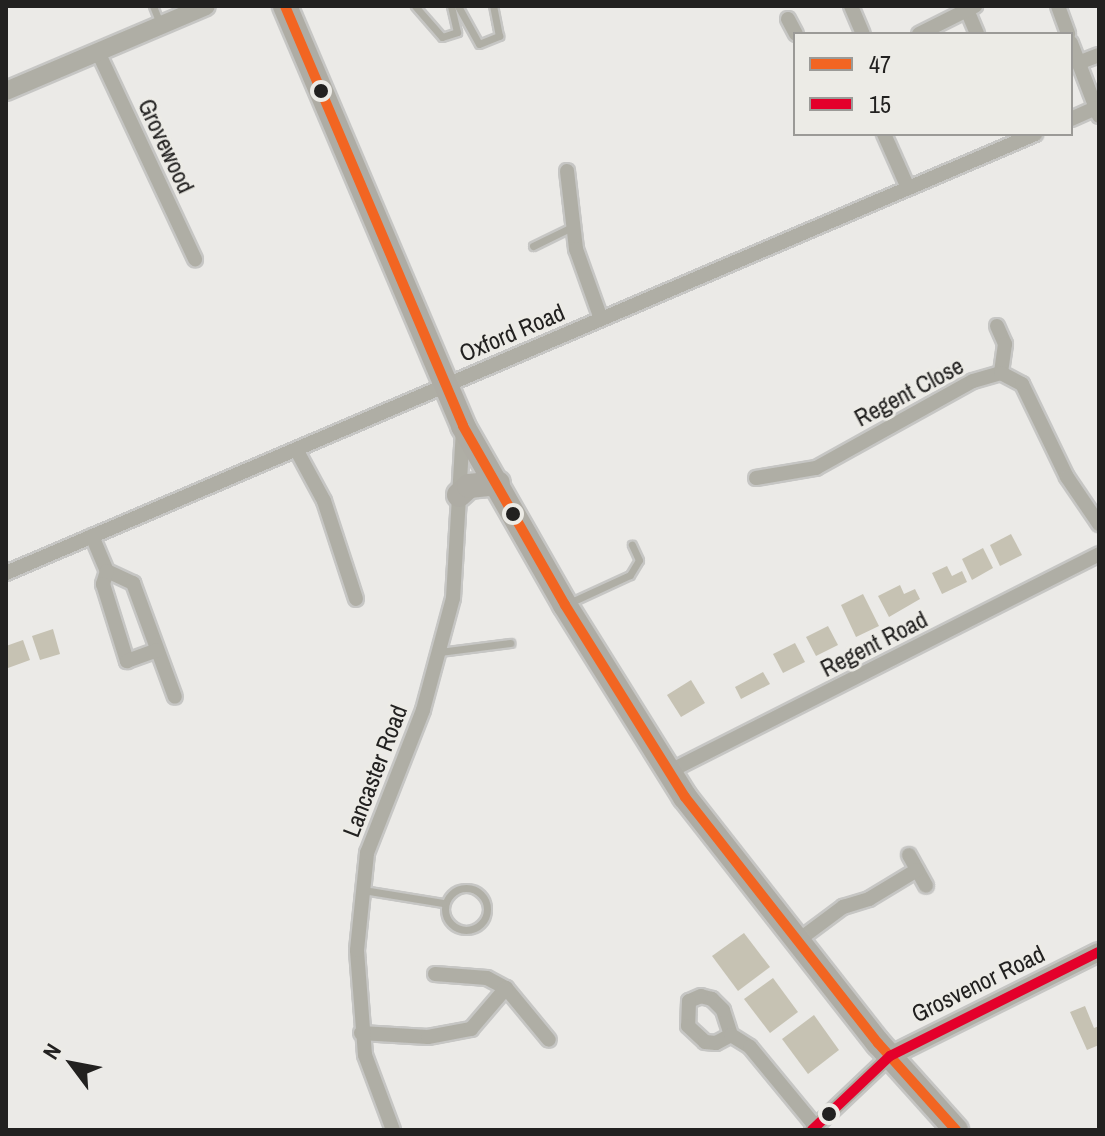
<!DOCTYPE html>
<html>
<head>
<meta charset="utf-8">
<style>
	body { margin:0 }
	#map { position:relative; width:1105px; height:1136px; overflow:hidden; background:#ebeae7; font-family:"Archivo Narrow",sans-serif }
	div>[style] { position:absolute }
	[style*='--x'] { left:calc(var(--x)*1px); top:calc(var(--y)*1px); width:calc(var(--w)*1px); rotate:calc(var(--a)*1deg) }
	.building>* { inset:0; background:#c6c2b3 }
	.roads { filter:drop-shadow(2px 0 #c6c6c4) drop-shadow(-2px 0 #c6c6c4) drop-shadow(0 2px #c6c6c4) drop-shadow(0 -2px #c6c6c4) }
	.service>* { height:7px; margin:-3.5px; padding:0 3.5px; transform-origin:3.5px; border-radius:3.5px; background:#afaea5 }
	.service>.ring { margin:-3.5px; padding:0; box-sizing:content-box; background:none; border:7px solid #afaea5; border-radius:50% }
	.minor>* { height:14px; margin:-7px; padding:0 7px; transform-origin:7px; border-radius:7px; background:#afaea5 }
	.tertiary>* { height:18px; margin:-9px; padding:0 9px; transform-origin:9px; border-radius:9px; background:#afaea5 }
	.trunk>* { height:24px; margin:-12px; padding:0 12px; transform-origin:12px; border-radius:12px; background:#aeaca4 }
	.bus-1>* { height:10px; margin:-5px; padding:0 5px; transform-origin:5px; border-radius:5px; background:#f26522 }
	.bus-2>* { height:10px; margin:-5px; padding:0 5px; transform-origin:5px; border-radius:5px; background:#e4002b }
	.dots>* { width:22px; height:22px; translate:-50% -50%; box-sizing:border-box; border:4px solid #ecebe6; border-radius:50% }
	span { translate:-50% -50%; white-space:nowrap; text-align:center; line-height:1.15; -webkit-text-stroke:6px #ecebe6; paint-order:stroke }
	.street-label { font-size:24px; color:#222120 }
	.frame { position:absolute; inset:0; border:8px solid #222120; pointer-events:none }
	.legend { position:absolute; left:793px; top:32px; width:280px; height:104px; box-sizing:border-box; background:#ecebe6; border:2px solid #9b9a97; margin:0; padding:10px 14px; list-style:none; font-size:24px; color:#222120 }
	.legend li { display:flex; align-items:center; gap:16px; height:40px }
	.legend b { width:40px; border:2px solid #9b9a97 }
	.north { position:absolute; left:32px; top:1024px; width:80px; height:80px; -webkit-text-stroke:6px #ecebe6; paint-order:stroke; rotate:302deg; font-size:22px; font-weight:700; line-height:32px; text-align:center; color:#222120 }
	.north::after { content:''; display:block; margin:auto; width:28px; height:36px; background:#222120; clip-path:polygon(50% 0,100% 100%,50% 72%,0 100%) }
</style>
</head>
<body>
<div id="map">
	<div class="building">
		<div style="clip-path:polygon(1011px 534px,1022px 555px,1000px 566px,990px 545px)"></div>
		<div style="clip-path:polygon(983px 548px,993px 568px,972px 580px,962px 559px)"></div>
		<div style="clip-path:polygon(947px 566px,952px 576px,962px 571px,967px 582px,942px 594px,932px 573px)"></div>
		<div style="clip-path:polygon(900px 585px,904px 594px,915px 589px,920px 599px,889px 617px,878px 596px)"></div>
		<div style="clip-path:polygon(863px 594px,879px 626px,856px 637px,841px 605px)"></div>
		<div style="clip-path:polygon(828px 626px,838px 645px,816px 656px,806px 637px)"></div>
		<div style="clip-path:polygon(53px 629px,60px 654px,40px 660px,32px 636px)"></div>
		<div style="clip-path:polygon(23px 640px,30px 660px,8px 668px,6px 646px)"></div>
		<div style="clip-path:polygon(795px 643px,805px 662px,783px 673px,773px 654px)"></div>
		<div style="clip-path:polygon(763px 672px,770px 684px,741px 699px,735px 687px)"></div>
		<div style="clip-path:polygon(691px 680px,705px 703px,681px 717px,667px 695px)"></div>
		<div style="clip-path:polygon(744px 933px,770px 967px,738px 991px,712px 956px)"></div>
		<div style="clip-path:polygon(773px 978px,798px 1012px,770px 1033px,744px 999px)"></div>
		<div style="clip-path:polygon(1085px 1006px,1094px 1028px,1099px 1026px,1099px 1045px,1087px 1050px,1070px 1012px)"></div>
		<div style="clip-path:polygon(814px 1015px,839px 1050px,808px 1074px,782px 1039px)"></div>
	</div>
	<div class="roads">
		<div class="service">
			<div style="--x:153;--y:6;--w:18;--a:68"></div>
			<div style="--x:415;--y:6;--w:41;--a:48.9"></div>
			<div style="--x:442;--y:37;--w:16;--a:-18"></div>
			<div style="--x:457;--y:32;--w:27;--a:-103"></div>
			<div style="--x:458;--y:6;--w:43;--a:61.1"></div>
			<div style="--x:479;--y:44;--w:22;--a:-22"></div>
			<div style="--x:499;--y:36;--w:31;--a:-101"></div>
			<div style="--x:533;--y:246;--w:43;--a:-26"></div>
			<div style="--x:567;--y:604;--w:69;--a:-24.7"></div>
			<div style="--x:630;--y:575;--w:17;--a:-59"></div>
			<div style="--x:639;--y:560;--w:17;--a:-115"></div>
			<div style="--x:439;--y:652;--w:72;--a:-7.2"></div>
			<div class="ring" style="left:445px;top:888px;width:35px;height:35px"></div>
			<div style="--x:363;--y:890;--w:81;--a:9.2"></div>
		</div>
		<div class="minor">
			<div style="--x:851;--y:6;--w:30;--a:67"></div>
			<div style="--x:1058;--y:6;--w:30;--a:70"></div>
			<div style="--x:967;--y:10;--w:26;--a:67"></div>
			<div style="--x:788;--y:19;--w:17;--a:62"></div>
			<div style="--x:919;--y:34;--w:63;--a:-26.6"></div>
			<div style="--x:1071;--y:43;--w:78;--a:69"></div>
			<div style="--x:98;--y:52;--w:229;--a:64.9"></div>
			<div style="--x:1078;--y:63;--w:22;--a:-21"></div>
			<div style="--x:1071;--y:119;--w:27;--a:-24"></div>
			<div style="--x:884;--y:134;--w:59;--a:66"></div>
			<div style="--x:567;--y:171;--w:79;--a:83.4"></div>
			<div style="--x:576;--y:249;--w:74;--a:70.3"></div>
			<div style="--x:997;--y:326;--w:20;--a:66"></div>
			<div style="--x:1005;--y:344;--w:29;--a:98"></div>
			<div style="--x:297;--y:451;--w:57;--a:61.6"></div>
			<div style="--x:324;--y:501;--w:103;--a:71.9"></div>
			<div style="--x:756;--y:478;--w:61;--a:-9.5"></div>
			<div style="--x:816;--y:468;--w:179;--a:-29"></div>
			<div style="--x:973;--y:381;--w:29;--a:-16"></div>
			<div style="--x:1001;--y:373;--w:24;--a:28"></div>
			<div style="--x:1022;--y:384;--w:103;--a:64.2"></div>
			<div style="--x:1067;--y:477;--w:57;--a:55.8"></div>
			<div style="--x:92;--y:536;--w:38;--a:67"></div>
			<div style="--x:107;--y:571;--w:29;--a:25"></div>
			<div style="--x:133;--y:583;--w:121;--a:69.8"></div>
			<div style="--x:107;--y:571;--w:14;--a:107"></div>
			<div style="--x:103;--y:584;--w:81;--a:72.7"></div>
			<div style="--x:127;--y:661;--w:32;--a:-20"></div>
			<div style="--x:6;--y:573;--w:1119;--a:-23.1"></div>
			<div style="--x:668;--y:772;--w:483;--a:-26.8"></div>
			<div style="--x:909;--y:855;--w:35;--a:61"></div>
			<div style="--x:796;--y:942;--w:59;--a:-36.7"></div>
			<div style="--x:843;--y:907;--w:27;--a:-17"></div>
			<div style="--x:869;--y:899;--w:56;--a:-31.1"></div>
			<div style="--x:435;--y:974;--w:52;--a:4.4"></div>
			<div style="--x:487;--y:978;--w:21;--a:28"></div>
			<div style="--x:506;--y:988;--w:67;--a:50.4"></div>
			<div style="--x:361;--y:1033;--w:67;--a:3.4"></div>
			<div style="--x:428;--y:1037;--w:44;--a:-10.5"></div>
			<div style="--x:471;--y:1029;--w:54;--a:-49.5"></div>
			<div style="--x:731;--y:1035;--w:26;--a:-108"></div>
			<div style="--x:723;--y:1010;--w:16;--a:-135"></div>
			<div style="--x:712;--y:999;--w:11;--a:-165"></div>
			<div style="--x:701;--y:996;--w:13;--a:157"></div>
			<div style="--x:689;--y:1001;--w:25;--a:92"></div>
			<div style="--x:688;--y:1026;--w:23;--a:43"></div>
			<div style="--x:705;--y:1042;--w:11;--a:5"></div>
			<div style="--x:716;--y:1043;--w:17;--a:-28"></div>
			<div style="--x:731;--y:1035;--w:22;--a:32"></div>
			<div style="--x:750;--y:1047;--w:104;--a:50.5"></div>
			<div style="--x:393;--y:1130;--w:80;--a:-110.5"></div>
			<div style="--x:365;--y:1055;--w:105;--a:-94.4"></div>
			<div style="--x:357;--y:950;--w:98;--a:-84.1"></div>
			<div style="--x:367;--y:853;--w:154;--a:-68.6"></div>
			<div style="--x:423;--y:710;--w:116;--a:-75"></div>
			<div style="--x:453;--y:598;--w:167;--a:-86.6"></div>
			<div style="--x:812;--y:1130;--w:108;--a:-43.5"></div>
		</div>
		<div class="tertiary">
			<div style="--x:6;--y:91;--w:217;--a:-23"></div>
			<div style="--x:890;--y:1056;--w:233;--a:-26.5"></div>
		</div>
		<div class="trunk">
			<div style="--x:285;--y:6;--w:456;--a:67"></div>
			<div style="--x:463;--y:426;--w:206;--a:60.3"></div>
			<div style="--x:565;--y:605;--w:226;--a:58"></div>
			<div style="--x:685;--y:797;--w:313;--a:51.9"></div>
			<div style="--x:878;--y:1043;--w:117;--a:48.1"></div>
			<div style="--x:459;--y:495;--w:13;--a:-42"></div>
			<div style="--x:469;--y:486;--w:29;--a:-6"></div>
		</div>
	</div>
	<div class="bus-1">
		<div style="--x:285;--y:6;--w:456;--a:67"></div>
		<div style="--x:463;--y:426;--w:206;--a:60.3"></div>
		<div style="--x:565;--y:605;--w:226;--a:58"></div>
		<div style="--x:685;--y:797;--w:313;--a:51.9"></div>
		<div style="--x:878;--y:1043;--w:117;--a:48.1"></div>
	</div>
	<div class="bus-2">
		<div style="--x:812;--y:1130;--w:108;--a:-43.5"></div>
		<div style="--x:890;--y:1056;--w:233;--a:-26.5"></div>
	</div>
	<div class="dots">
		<div style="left:321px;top:91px;background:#222120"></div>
		<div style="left:513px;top:514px;background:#222120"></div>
		<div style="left:829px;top:1114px;background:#222120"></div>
	</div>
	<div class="street-label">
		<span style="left:166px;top:146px;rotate:65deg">Grovewood</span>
		<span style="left:512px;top:333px;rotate:-23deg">Oxford Road</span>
		<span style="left:909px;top:392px;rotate:-28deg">Regent Close</span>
		<span style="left:874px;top:644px;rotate:-27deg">Regent Road</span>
		<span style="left:375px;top:771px;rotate:-69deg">Lancaster Road</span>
		<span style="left:978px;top:984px;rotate:-26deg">Grosvenor Road</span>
	</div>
	<div class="frame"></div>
	<ul class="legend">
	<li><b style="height:10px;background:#f26522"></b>47</li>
	<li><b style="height:10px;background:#e4002b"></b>15</li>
	</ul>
	<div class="north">N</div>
</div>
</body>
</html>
